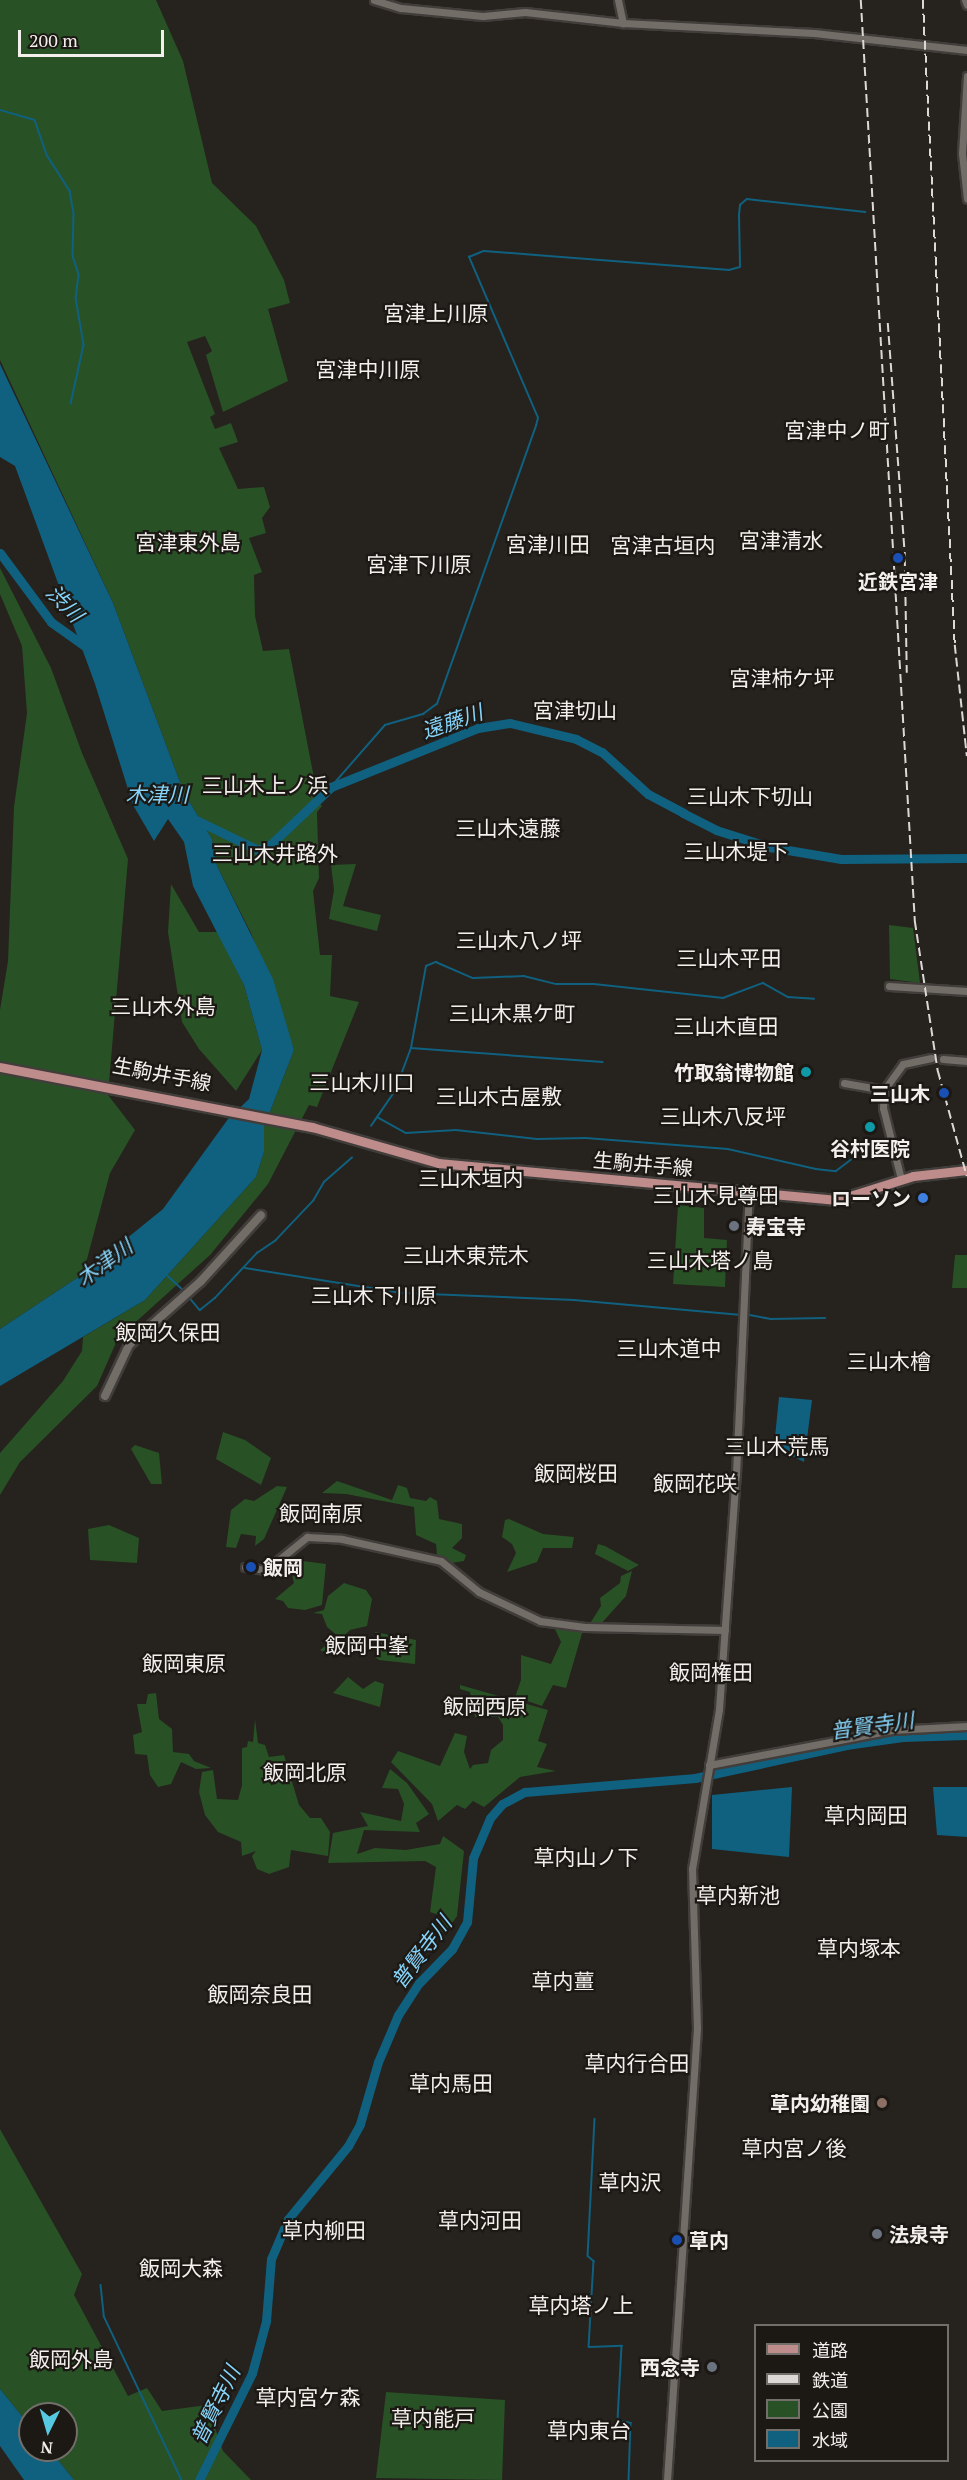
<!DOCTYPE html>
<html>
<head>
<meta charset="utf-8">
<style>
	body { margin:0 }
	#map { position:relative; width:967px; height:2480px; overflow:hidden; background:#26221d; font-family:"PT Serif","Noto Sans JP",serif }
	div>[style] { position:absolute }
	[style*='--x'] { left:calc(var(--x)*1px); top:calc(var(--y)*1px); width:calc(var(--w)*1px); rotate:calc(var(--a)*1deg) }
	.green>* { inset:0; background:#285126 }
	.water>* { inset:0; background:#10607f }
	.stream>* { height:1.5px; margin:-0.75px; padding:0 0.75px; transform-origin:0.75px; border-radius:0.75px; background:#10607f }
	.river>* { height:9px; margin:-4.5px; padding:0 4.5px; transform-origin:4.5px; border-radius:4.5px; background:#10607f }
	.roads { filter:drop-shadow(2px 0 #413d3a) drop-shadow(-2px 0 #413d3a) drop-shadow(0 2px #413d3a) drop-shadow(0 -2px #413d3a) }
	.tertiary>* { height:7px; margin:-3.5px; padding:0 3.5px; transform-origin:3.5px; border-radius:3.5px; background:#736d68 }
	.secondary>* { height:8px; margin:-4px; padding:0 4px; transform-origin:4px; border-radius:4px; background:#736d68 }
	.primary>* { height:9px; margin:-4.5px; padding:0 4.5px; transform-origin:4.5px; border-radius:4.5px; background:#be8c8b }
	.rail>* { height:1.5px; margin-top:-0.75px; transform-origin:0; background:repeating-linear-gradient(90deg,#dbd8d5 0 9px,transparent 0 13.5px) }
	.dots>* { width:16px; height:16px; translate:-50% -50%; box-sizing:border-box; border:3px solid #1c1814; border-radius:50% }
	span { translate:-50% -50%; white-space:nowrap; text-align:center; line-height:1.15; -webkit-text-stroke:4.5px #1c1814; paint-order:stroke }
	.poi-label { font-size:20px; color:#f2efec; font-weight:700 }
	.right { translate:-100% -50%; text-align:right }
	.left { translate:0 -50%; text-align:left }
	.street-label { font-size:20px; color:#f2efec }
	.neighbourhood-label { font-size:21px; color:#f2efec }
	.water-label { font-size:21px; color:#85d3f9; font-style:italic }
	.legend { position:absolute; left:754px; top:2324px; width:195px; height:138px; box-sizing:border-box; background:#1c1814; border:2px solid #726e6a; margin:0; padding:8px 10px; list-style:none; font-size:18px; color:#f2efec }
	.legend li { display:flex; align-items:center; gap:12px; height:30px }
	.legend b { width:30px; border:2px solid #726e6a }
	.north { position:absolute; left:18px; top:2402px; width:60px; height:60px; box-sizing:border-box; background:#1c1814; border:2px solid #726e6a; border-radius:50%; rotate:185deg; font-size:16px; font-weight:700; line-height:24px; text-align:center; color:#f2efec }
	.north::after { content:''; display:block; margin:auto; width:21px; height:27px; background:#56c9e1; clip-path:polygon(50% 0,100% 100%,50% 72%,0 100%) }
	.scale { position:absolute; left:18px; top:30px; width:146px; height:27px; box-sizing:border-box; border:3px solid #f2efec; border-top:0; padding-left:8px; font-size:18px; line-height:21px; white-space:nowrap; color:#f2efec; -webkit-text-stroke:4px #1c1814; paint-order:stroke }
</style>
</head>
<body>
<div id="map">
	<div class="green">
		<div style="clip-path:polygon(0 0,156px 0,183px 61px,212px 183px,256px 226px,284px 280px,290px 303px,268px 309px,288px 381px,223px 412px,206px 355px,212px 351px,205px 336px,187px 342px,215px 414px,210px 417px,215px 429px,231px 423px,238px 442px,219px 448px,238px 489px,264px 487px,270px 507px,262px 518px,266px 533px,249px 538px,262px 572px,254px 575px,255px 616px,263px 651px,289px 649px,315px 783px,310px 793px,322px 806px,317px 812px,319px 878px,313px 891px,320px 955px,332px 955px,330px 996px,359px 1002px,317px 1107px,309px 1105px,268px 1184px,210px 1255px,118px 1338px,97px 1386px,20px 1462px,0 1495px,0 1453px,63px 1381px,82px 1351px,83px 1337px,145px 1300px,256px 1177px,264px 1152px,264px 1127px,294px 1050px,251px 933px,217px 866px,212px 839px,184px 793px,113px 603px,0 360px)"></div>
		<div style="clip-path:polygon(0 568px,51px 668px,82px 753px,128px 859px,108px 1095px,135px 1130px,110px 1173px,83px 1274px,0 1329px,0 1010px,8px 961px,14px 807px,27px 713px,22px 646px,0 594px)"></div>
		<div style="clip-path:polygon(356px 864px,343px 906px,381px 915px,377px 931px,329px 919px,334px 890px,331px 865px)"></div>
		<div style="clip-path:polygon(171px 884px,199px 932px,218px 932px,244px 985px,262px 1050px,236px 1091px,199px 1049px,182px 1022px,168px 932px)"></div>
		<div style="clip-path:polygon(889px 925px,913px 928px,920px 983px,890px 979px)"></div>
		<div style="clip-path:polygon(678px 1205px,704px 1208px,704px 1238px,727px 1240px,725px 1287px,673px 1284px)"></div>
		<div style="clip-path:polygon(955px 1255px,967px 1255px,967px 1288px,952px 1288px)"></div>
		<div style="clip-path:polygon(223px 1432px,245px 1440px,271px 1458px,261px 1485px,216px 1459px)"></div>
		<div style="clip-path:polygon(135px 1445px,159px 1453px,162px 1484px,151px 1484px,131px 1449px)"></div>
		<div style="clip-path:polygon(337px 1481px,392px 1500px,398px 1485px,407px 1488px,410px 1498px,426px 1501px,430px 1497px,437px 1501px,439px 1519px,462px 1524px,462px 1538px,452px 1548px,466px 1555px,464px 1561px,452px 1563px,437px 1556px,436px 1544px,416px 1535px,414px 1507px,346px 1494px,322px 1493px)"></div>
		<div style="clip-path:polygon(277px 1486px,287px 1487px,264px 1539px,255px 1546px,256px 1536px,241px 1534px,236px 1548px,226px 1547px,231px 1510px,245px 1499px,254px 1501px)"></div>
		<div style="clip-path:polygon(509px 1519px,543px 1534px,574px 1537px,572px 1548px,543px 1548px,537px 1562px,507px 1572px,516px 1553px,512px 1544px,502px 1537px,505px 1520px)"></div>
		<div style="clip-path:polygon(109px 1525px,139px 1538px,137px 1563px,90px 1560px,88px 1529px)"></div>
		<div style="clip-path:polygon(598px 1544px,605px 1546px,639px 1565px,628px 1571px,595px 1554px)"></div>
		<div style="clip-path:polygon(303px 1561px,326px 1564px,322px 1605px,305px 1610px,288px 1608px,283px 1601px,275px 1599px,294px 1583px,289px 1563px)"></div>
		<div style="clip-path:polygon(632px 1571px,626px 1596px,599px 1626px,589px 1625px,601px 1606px,600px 1598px,620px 1583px,621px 1576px)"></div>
		<div style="clip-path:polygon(344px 1583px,366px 1590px,372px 1599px,367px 1626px,350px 1630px,326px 1654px,320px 1650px,338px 1636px,327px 1627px,322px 1614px,313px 1613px,324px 1610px,328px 1596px)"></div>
		<div style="clip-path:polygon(554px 1627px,583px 1630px,566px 1688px,553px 1685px,542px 1706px,515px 1697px,521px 1680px,521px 1655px,551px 1664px,561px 1642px)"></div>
		<div style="clip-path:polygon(375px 1632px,416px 1640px,415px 1664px,379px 1660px,375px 1657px)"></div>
		<div style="clip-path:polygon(348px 1677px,363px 1689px,375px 1681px,384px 1684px,380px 1707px,333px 1693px)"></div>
		<div style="clip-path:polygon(460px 1685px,548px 1710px,538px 1741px,547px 1744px,537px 1767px,556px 1771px,520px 1777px,484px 1807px,473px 1801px,465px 1809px,457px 1805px,438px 1821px,432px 1804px,391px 1762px,398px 1751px,440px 1766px,455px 1733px,467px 1736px,464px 1752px,470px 1769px,473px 1765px,488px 1763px,491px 1750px,503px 1740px,503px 1725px,498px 1717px,475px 1717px,470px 1692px,460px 1689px)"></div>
		<div style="clip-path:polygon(156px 1693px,159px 1719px,172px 1729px,173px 1752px,189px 1754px,194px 1761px,211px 1768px,196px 1769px,181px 1762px,171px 1784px,158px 1787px,150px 1775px,147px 1755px,135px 1754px,133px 1735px,142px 1732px,137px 1704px,146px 1704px,148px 1694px)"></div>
		<div style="clip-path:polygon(255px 1719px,258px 1743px,265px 1745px,269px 1757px,284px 1755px,299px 1805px,310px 1818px,321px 1818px,330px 1832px,328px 1856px,291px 1850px,289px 1867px,269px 1874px,257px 1869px,252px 1856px,256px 1851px,242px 1856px,241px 1842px,218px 1832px,205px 1815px,199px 1792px,202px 1772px,213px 1770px,217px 1799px,238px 1800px,242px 1785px,242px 1748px,247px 1747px,248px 1741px,253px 1742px)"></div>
		<div style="clip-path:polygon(390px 1769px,407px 1783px,429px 1814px,416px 1823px,420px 1832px,364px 1830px,357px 1854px,375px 1848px,406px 1850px,440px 1844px,443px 1836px,464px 1851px,457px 1916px,445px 1933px,440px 1931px,442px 1916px,430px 1912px,436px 1867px,425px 1861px,328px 1863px,333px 1833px,368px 1826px,360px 1812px,401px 1821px,404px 1804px,398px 1789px,382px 1788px)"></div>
		<div style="clip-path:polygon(0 2129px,82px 2274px,74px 2295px,128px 2396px,147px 2388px,162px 2411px,207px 2405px,223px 2451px,251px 2480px,74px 2480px,50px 2450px,66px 2450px,66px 2414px,30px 2414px,30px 2426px,0 2389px)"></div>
		<div style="clip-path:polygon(386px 2392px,505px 2400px,502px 2480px,376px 2478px)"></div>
	</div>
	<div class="water">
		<div style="clip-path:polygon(0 364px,113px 603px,184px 793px,212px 839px,217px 866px,273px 979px,294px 1050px,264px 1127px,264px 1152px,256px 1177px,145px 1300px,0 1386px,0 1329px,83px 1274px,163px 1209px,228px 1119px,249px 1099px,262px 1050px,244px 985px,193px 886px,184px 842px,168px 819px,154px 841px,133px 805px,95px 684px,15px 466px,0 457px)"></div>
		<div style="clip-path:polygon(779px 1397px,812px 1400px,804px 1462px,774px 1447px)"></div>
		<div style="clip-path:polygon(792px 1787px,789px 1857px,712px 1849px,712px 1795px)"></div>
		<div style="clip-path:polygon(933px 1787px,967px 1787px,967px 1837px,937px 1835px)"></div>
		<div style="clip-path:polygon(0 2389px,30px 2426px,30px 2450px,50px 2450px,74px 2480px,24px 2480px,0 2446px)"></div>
	</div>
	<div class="stream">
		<div style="--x:0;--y:110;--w:36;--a:16"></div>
		<div style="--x:35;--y:120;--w:37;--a:71"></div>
		<div style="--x:47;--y:155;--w:43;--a:57.4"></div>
		<div style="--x:70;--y:191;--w:23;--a:80"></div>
		<div style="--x:74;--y:214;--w:42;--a:91.4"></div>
		<div style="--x:73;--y:256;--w:20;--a:72"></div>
		<div style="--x:79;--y:275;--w:23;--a:97"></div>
		<div style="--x:76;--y:298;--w:48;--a:80.3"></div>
		<div style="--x:84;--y:345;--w:60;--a:102.4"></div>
		<div style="--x:331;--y:787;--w:82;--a:-48.9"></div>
		<div style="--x:385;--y:725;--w:40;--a:-16"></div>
		<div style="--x:423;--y:714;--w:17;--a:-36"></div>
		<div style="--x:437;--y:704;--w:295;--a:-70.4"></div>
		<div style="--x:536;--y:426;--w:8;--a:-76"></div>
		<div style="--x:538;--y:418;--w:175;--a:-113.2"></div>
		<div style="--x:469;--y:257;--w:16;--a:-22"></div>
		<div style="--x:484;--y:251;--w:246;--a:4.4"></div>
		<div style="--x:729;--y:270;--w:11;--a:-15"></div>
		<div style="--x:740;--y:267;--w:52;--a:-91.1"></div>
		<div style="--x:739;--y:215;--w:10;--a:-84"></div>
		<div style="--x:740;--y:205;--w:9;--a:-41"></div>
		<div style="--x:747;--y:199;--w:119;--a:6.3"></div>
		<div style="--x:426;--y:966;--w:11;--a:-22"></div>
		<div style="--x:436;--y:962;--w:40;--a:23.4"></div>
		<div style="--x:473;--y:978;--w:51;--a:-2.2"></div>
		<div style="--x:524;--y:976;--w:33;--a:14"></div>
		<div style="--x:556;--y:984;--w:38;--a:0"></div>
		<div style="--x:594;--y:984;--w:130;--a:6.2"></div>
		<div style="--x:723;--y:998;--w:43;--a:-20.6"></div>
		<div style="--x:763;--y:983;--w:29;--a:29"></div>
		<div style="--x:788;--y:997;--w:26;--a:4"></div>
		<div style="--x:411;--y:1048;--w:192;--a:4.2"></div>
		<div style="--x:377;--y:1117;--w:33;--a:29"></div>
		<div style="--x:406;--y:1133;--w:50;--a:-3.4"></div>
		<div style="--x:456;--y:1130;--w:81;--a:6.3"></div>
		<div style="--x:537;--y:1139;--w:49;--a:-1.2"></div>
		<div style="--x:586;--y:1138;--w:142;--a:4.4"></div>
		<div style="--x:728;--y:1149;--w:90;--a:12.8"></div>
		<div style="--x:816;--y:1169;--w:20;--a:6"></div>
		<div style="--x:836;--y:1171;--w:21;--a:-37"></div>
		<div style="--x:371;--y:1126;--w:42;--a:-55.6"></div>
		<div style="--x:395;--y:1091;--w:46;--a:-69.6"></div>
		<div style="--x:411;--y:1048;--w:83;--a:-79.6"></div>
		<div style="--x:245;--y:1268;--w:159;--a:9"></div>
		<div style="--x:402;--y:1293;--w:172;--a:2.3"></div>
		<div style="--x:574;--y:1300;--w:168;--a:5.1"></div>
		<div style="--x:166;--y:1274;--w:25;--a:43"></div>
		<div style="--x:189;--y:1297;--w:17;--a:50"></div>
		<div style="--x:200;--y:1310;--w:19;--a:-39"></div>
		<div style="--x:215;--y:1298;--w:62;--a:-47"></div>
		<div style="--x:257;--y:1253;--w:22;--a:-34"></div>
		<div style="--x:275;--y:1241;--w:55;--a:-46.5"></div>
		<div style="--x:313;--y:1201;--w:22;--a:-60"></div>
		<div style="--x:324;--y:1182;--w:37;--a:-41"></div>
		<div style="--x:745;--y:1314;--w:26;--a:11"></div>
		<div style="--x:771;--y:1319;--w:54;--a:-1.1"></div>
		<div style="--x:595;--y:2119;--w:137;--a:92.9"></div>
		<div style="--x:588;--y:2256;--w:8;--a:40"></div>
		<div style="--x:594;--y:2261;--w:86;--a:93.3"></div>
		<div style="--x:589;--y:2347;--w:33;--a:-2"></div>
		<div style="--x:622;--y:2346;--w:74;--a:93.1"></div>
		<div style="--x:618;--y:2420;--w:13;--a:13"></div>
		<div style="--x:631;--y:2423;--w:57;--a:92"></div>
		<div style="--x:101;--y:2285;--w:31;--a:84"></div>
		<div style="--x:104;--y:2316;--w:182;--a:64.6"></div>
	</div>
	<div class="river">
		<div style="--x:0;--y:553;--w:86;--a:53.5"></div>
		<div style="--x:51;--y:622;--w:47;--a:35.4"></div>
		<div style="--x:192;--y:818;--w:73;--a:25.9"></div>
		<div style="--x:258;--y:850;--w:14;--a:-25"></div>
		<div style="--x:271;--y:844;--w:83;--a:-43.5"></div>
		<div style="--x:331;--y:787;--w:158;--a:-21.9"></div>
		<div style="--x:478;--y:728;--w:32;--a:-9"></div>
		<div style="--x:510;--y:723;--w:68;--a:13.6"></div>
		<div style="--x:576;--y:739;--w:29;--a:27"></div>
		<div style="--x:602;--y:752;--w:62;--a:42.4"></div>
		<div style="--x:648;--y:794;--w:40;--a:28"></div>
		<div style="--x:683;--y:813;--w:37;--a:27"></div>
		<div style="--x:716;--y:830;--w:57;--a:17.5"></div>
		<div style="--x:770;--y:847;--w:72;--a:9.6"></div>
		<div style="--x:841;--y:859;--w:126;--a:-0.5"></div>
		<div style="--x:199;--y:2480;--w:119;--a:-63.6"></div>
		<div style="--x:252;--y:2373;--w:54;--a:-74.9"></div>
		<div style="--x:266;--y:2321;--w:62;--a:-85.4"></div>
		<div style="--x:271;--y:2259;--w:43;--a:-67"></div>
		<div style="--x:288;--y:2219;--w:94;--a:-50.6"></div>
		<div style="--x:348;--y:2146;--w:25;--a:-61"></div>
		<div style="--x:360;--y:2124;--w:65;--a:-73.8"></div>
		<div style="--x:378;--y:2062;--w:51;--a:-66.9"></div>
		<div style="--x:398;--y:2015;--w:38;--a:-57"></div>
		<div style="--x:419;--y:1983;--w:47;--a:-45.9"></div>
		<div style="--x:452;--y:1949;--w:31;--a:-61"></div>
		<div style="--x:467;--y:1922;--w:64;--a:-84.6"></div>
		<div style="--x:473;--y:1858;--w:43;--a:-67"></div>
		<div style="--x:490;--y:1818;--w:18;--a:-49"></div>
		<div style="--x:502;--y:1804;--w:26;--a:-28"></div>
		<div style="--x:525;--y:1792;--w:171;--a:-4.7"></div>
		<div style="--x:695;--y:1778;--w:155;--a:-12.3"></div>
		<div style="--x:846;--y:1745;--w:57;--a:-8.1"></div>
		<div style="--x:902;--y:1737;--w:65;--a:-1.8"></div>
	</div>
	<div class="roads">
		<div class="tertiary">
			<div style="--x:374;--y:0;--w:28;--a:17"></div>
			<div style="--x:401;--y:8;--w:82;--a:5.6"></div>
			<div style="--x:483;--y:16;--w:42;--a:-5.4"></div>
			<div style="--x:525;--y:12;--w:99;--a:6.4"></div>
			<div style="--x:618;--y:0;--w:24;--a:78"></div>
			<div style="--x:623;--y:23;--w:191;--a:3"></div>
			<div style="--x:814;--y:33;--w:154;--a:6.3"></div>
			<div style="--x:965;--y:0;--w:5;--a:68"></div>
			<div style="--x:967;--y:76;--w:77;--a:93.7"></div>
			<div style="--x:962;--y:153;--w:46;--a:83.8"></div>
			<div style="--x:889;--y:986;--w:78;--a:3.7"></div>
			<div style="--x:943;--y:1059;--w:24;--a:5"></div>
			<div style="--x:844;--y:1083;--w:41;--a:9.9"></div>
			<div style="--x:901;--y:1179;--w:73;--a:-104.2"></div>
			<div style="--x:883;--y:1108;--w:18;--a:-87"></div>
			<div style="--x:884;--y:1090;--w:32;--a:-54"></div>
			<div style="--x:903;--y:1064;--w:29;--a:-12"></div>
			<div style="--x:245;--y:1567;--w:21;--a:8"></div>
			<div style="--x:266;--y:1570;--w:53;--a:-38.8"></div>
			<div style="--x:307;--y:1537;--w:35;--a:3"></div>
			<div style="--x:342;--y:1539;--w:101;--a:12.5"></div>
			<div style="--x:441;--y:1561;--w:49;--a:39.2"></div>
			<div style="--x:479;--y:1592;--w:68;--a:25.4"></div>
			<div style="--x:540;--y:1621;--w:45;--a:7.6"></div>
			<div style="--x:585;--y:1627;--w:140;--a:1.2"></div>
			<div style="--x:709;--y:1765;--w:186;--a:-10.8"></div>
			<div style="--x:892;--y:1730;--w:75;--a:-3.1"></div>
			<div style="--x:667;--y:2480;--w:453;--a:-86.2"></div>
			<div style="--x:697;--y:2028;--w:159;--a:-91.8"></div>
			<div style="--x:692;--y:1869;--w:162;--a:-80.4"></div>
			<div style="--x:719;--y:1709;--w:236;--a:-85.9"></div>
			<div style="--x:736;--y:1474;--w:282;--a:-87.4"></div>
		</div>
		<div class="secondary">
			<div style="--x:105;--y:1396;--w:56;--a:-64.8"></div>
			<div style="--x:129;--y:1345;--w:96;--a:-41.6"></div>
			<div style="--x:201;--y:1281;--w:89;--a:-47.7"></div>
		</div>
		<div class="primary">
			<div style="--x:0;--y:1067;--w:318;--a:10.9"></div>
			<div style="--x:312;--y:1127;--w:131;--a:15.9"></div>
			<div style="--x:438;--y:1163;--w:401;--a:5.3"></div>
			<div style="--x:837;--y:1200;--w:80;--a:-17.5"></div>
			<div style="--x:913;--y:1176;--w:54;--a:-6.3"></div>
		</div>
	</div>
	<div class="rail">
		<div style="--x:861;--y:0;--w:923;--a:86.64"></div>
		<div style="--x:915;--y:921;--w:152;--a:81.3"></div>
		<div style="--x:938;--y:1071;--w:109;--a:74.6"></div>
		<div style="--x:923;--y:0;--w:646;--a:87.16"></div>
		<div style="--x:955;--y:645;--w:112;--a:83.8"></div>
		<div style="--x:888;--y:323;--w:235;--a:85.8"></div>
		<div style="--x:905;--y:557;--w:116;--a:89"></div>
	</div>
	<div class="dots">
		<div style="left:898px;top:558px;background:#1a4fb4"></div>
		<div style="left:806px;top:1072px;background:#0f9aa8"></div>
		<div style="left:944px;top:1093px;background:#1a4fb4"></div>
		<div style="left:870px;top:1127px;background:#0f9aa8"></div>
		<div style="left:923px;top:1198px;background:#3f7fe0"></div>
		<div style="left:734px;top:1226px;background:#6b7280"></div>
		<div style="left:251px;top:1567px;background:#1a4fb4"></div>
		<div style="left:882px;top:2103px;background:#8d6e63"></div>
		<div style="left:877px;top:2234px;background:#6b7280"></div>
		<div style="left:677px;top:2240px;background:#1a4fb4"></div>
		<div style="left:712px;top:2367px;background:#6b7280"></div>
	</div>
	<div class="poi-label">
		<span style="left:898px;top:581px">近鉄宮津</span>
		<span class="right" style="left:794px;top:1072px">竹取翁博物館</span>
		<span class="right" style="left:930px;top:1093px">三山木</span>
		<span style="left:870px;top:1148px">谷村医院</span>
		<span class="right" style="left:911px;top:1198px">ローソン</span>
		<span class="left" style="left:746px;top:1226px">寿宝寺</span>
		<span class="left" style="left:263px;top:1567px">飯岡</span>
		<span class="right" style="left:870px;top:2103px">草内幼稚園</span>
		<span class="left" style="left:889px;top:2234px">法泉寺</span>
		<span class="left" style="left:689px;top:2240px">草内</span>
		<span class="right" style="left:700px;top:2367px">西念寺</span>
	</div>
	<div class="street-label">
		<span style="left:162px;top:1074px;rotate:11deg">生駒井手線</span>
		<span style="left:643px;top:1164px;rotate:5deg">生駒井手線</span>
	</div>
	<div class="neighbourhood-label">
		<span style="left:436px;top:313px">宮津上川原</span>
		<span style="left:368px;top:369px">宮津中川原</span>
		<span style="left:837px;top:430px">宮津中ノ町</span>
		<span style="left:781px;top:540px">宮津清水</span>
		<span style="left:188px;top:542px">宮津東外島</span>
		<span style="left:548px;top:544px">宮津川田</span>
		<span style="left:663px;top:545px">宮津古垣内</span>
		<span style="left:419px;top:564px">宮津下川原</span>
		<span style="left:782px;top:678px">宮津柿ケ坪</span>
		<span style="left:575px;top:710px">宮津切山</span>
		<span style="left:265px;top:785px">三山木上ノ浜</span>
		<span style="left:750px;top:796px">三山木下切山</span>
		<span style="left:508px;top:828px">三山木遠藤</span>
		<span style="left:736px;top:851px">三山木堤下</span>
		<span style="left:275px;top:853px">三山木井路外</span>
		<span style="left:519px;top:940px">三山木八ノ坪</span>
		<span style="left:729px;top:958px">三山木平田</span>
		<span style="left:163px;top:1006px">三山木外島</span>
		<span style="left:512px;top:1013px">三山木黒ケ町</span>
		<span style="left:726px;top:1026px">三山木直田</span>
		<span style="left:362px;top:1082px">三山木川口</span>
		<span style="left:499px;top:1096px">三山木古屋敷</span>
		<span style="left:723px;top:1116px">三山木八反坪</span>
		<span style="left:471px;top:1178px">三山木垣内</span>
		<span style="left:716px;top:1195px">三山木見尊田</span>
		<span style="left:466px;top:1255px">三山木東荒木</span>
		<span style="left:710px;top:1260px">三山木塔ノ島</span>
		<span style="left:374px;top:1295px">三山木下川原</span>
		<span style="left:168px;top:1332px">飯岡久保田</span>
		<span style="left:669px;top:1348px">三山木道中</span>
		<span style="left:889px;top:1361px">三山木檜</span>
		<span style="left:777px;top:1446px">三山木荒馬</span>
		<span style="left:576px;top:1473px">飯岡桜田</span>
		<span style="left:695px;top:1483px">飯岡花咲</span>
		<span style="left:321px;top:1513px">飯岡南原</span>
		<span style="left:367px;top:1645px">飯岡中峯</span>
		<span style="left:184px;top:1663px">飯岡東原</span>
		<span style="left:711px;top:1672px">飯岡権田</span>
		<span style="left:485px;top:1706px">飯岡西原</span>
		<span style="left:305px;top:1772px">飯岡北原</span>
		<span style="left:866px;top:1815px">草内岡田</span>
		<span style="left:586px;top:1857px">草内山ノ下</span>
		<span style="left:738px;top:1895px">草内新池</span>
		<span style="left:859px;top:1948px">草内塚本</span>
		<span style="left:563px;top:1981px">草内薑</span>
		<span style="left:260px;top:1994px">飯岡奈良田</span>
		<span style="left:637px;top:2063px">草内行合田</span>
		<span style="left:451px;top:2083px">草内馬田</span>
		<span style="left:794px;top:2148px">草内宮ノ後</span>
		<span style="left:630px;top:2182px">草内沢</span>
		<span style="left:480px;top:2220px">草内河田</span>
		<span style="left:324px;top:2230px">草内柳田</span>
		<span style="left:181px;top:2268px">飯岡大森</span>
		<span style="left:581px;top:2305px">草内塔ノ上</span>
		<span style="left:71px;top:2359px">飯岡外島</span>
		<span style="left:308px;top:2397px">草内宮ケ森</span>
		<span style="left:433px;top:2418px">草内能戸</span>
		<span style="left:589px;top:2430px">草内東台</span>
	</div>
	<div class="water-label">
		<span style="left:65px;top:603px;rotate:46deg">渋川</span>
		<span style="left:452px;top:721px;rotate:-19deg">遠藤川</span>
		<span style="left:157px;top:794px">木津川</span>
		<span style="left:104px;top:1262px;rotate:-36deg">木津川</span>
		<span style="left:872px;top:1725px;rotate:-8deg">普賢寺川</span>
		<span style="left:421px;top:1952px;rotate:-53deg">普賢寺川</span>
		<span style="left:215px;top:2405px;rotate:-64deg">普賢寺川</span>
	</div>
	<ul class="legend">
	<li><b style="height:8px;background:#be8c8b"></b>道路</li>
	<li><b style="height:8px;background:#dbd8d5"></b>鉄道</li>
	<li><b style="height:16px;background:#285126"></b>公園</li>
	<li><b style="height:16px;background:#10607f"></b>水域</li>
	</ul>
	<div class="north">N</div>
	<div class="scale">200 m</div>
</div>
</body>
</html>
